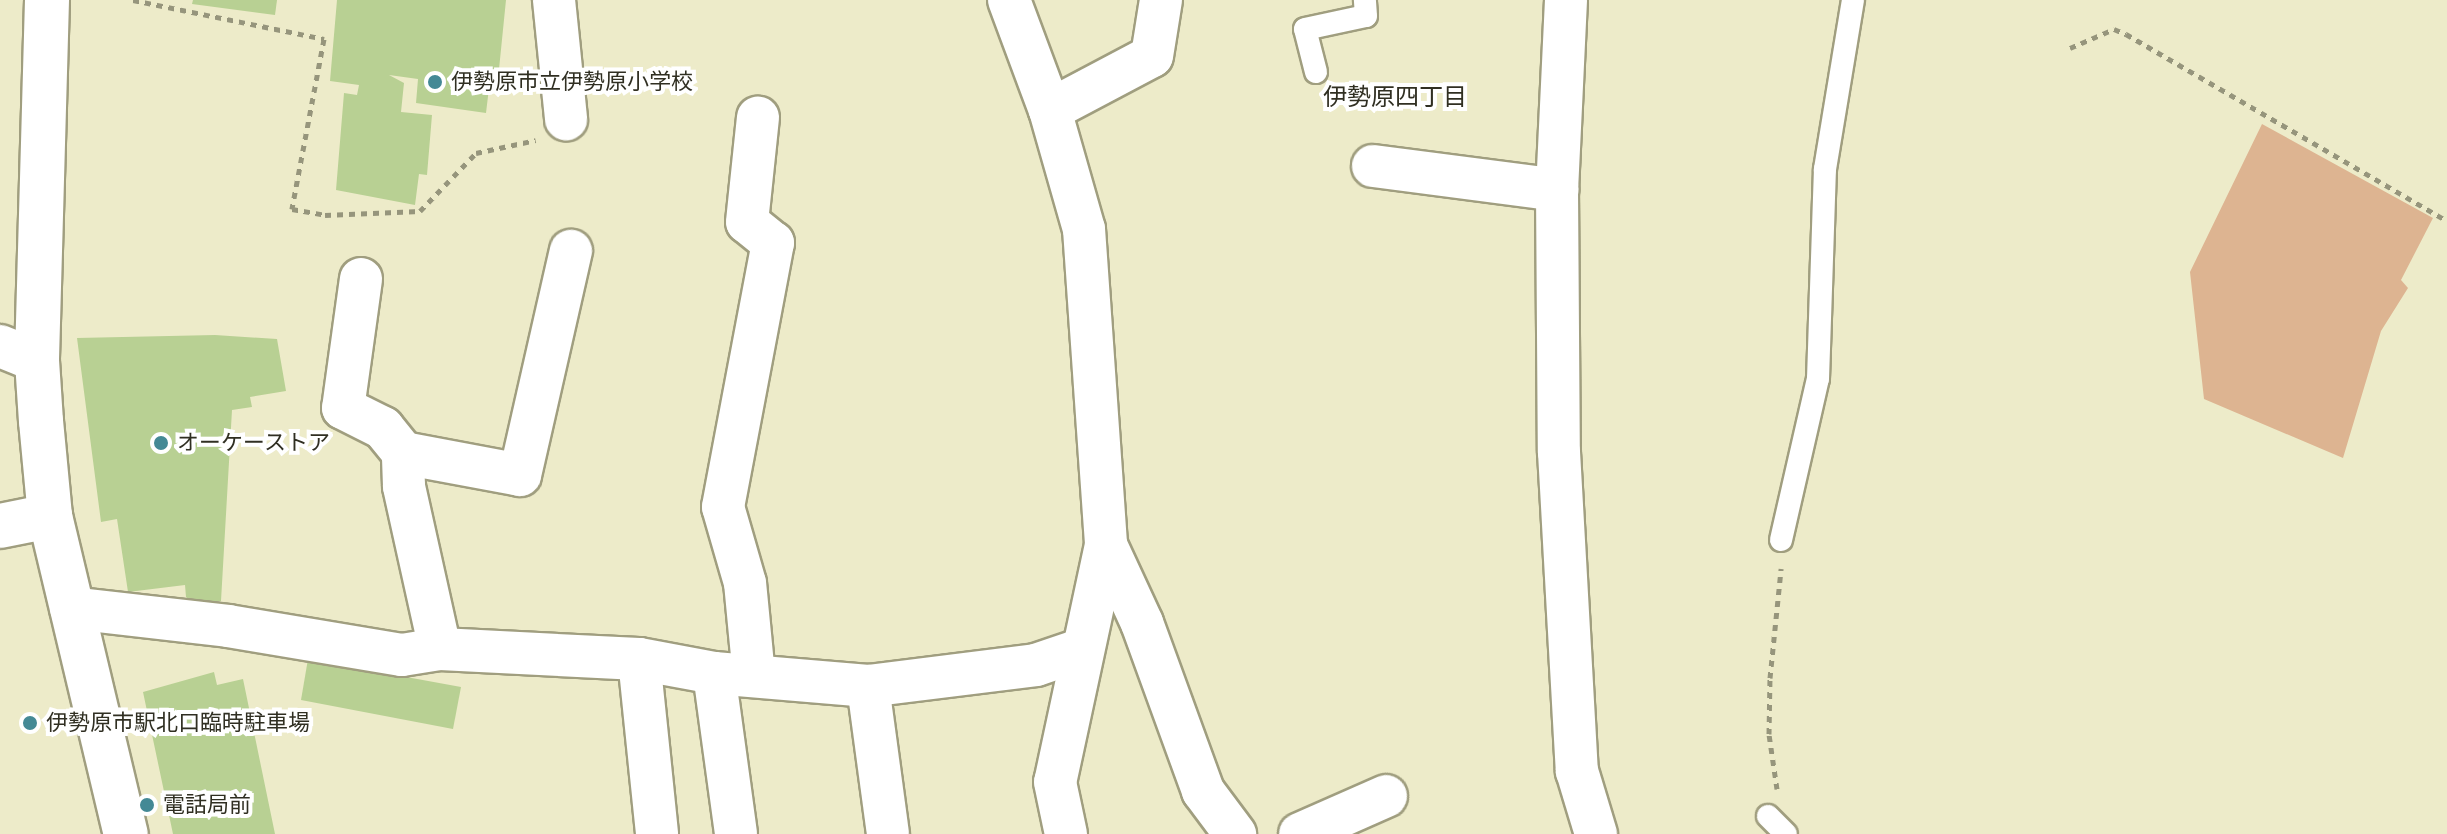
<!DOCTYPE html>
<html>
<head>
<meta charset="utf-8">
<style>
	body { margin:0 }
	#map { position:relative; width:2447px; height:834px; overflow:hidden; background:#edebc9; font-family:"Asap Condensed","Noto Sans JP",sans-serif }
	div>[style] { position:absolute }
	[style*='--x'] { left:calc(var(--x)*1px); top:calc(var(--y)*1px); width:calc(var(--w)*1px); rotate:calc(var(--a)*1deg) }
	.green>* { inset:0; background:#ddb491 }
	.building>* { inset:0; background:#b8d093 }
	.path>* { height:5px; margin-top:-2.5px; transform-origin:0; background:repeating-linear-gradient(90deg,#96957c 0 6px,transparent 0 12px) }
	.roads { filter:drop-shadow(2px 0 #a09e7f) drop-shadow(-2px 0 #a09e7f) drop-shadow(0 2px #a09e7f) drop-shadow(0 -2px #a09e7f) }
	.lane>* { height:22px; margin:-11px; padding:0 11px; transform-origin:11px; border-radius:11px; background:#fff }
	.street>* { height:42px; margin:-21px; padding:0 21px; transform-origin:21px; border-radius:21px; background:#fff }
	.secondary>* { height:44px; margin:-22px; padding:0 22px; transform-origin:22px; border-radius:22px; background:#fff }
	.dots>* { width:22px; height:22px; translate:-50% -50%; box-sizing:border-box; border:4px solid #fff; border-radius:50% }
	span { translate:-50% -50%; white-space:nowrap; text-align:center; line-height:1.15; -webkit-text-stroke:8px #fff; paint-order:stroke }
	.poi-label { font-size:22px; color:#302f22 }
	.left { translate:0 -50%; text-align:left }
	.neighbourhood-label { font-size:24px; color:#302f22 }
</style>
</head>
<body>
<div id="map">
	<div class="green">
		<div style="clip-path:polygon(2262px 124px,2433px 218px,2401px 280px,2408px 288px,2381px 331px,2343px 458px,2204px 399px,2190px 272px)"></div>
	</div>
	<div class="building">
		<div style="clip-path:polygon(193px 0,277px 0,275px 15px,192px 4px)"></div>
		<div style="clip-path:polygon(337px 0,506px 0,497px 89px,489px 88px,486px 113px,416px 103px,418px 79px,389px 75px,404px 83px,401px 112px,432px 115px,427px 175px,419px 174px,415px 205px,336px 190px,344px 93px,357px 95px,359px 85px,330px 81px)"></div>
		<div style="clip-path:polygon(215px 335px,277px 339px,286px 391px,250px 397px,252px 407px,232px 410px,221px 601px,195px 605px,186px 597px,185px 585px,128px 592px,117px 519px,101px 522px,77px 338px)"></div>
		<div style="clip-path:polygon(308px 659px,461px 687px,453px 729px,301px 700px)"></div>
		<div style="clip-path:polygon(214px 672px,217px 685px,243px 679px,275px 834px,173px 834px,143px 692px)"></div>
	</div>
	<div class="path">
		<div style="--x:133;--y:0;--w:195;--a:11.5"></div>
		<div style="--x:324;--y:39;--w:173;--a:100.7"></div>
		<div style="--x:292;--y:209;--w:34;--a:10"></div>
		<div style="--x:325;--y:215;--w:95;--a:-2.4"></div>
		<div style="--x:420;--y:211;--w:81;--a:-46"></div>
		<div style="--x:476;--y:153;--w:61;--a:-12.2"></div>
		<div style="--x:2070;--y:48;--w:48;--a:-23.4"></div>
		<div style="--x:2114;--y:29;--w:13;--a:23"></div>
		<div style="--x:2126;--y:34;--w:371;--a:30.2"></div>
		<div style="--x:1777;--y:789;--w:56;--a:-98.3"></div>
		<div style="--x:1769;--y:734;--w:56;--a:-89"></div>
		<div style="--x:1770;--y:678;--w:110;--a:-84.2"></div>
	</div>
	<div class="roads">
		<div class="lane">
			<div style="--x:1316;--y:72;--w:44;--a:-104.3"></div>
			<div style="--x:1305;--y:29;--w:62;--a:-12"></div>
			<div style="--x:1366;--y:16;--w:16;--a:-94"></div>
			<div style="--x:1781;--y:540;--w:165;--a:-77.1"></div>
			<div style="--x:1818;--y:379;--w:210;--a:-88.1"></div>
			<div style="--x:1825;--y:169;--w:171;--a:-80.6"></div>
			<div style="--x:1768;--y:816;--w:25;--a:45"></div>
		</div>
		<div class="street">
			<div style="--x:554;--y:0;--w:120;--a:84.2"></div>
			<div style="--x:1009;--y:0;--w:117;--a:69.6"></div>
			<div style="--x:1050;--y:110;--w:124;--a:74.1"></div>
			<div style="--x:1084;--y:229;--w:317;--a:86"></div>
			<div style="--x:1106;--y:545;--w:242;--a:102.1"></div>
			<div style="--x:1055;--y:782;--w:53;--a:78.1"></div>
			<div style="--x:1566;--y:0;--w:190;--a:92.7"></div>
			<div style="--x:1557;--y:190;--w:262;--a:89.6"></div>
			<div style="--x:1559;--y:452;--w:320;--a:86.8"></div>
			<div style="--x:1577;--y:771;--w:66;--a:73.2"></div>
			<div style="--x:1050;--y:110;--w:115;--a:-27.9"></div>
			<div style="--x:1152;--y:56;--w:57;--a:-80.9"></div>
			<div style="--x:1373;--y:166;--w:186;--a:7.4"></div>
			<div style="--x:361;--y:279;--w:130;--a:97.9"></div>
			<div style="--x:343;--y:408;--w:45;--a:26.6"></div>
			<div style="--x:383;--y:428;--w:32;--a:51"></div>
			<div style="--x:0;--y:346;--w:40;--a:22"></div>
			<div style="--x:1106;--y:545;--w:86;--a:65.2"></div>
			<div style="--x:1142;--y:623;--w:179;--a:70"></div>
			<div style="--x:1203;--y:791;--w:54;--a:53.3"></div>
			<div style="--x:71;--y:608;--w:158;--a:6.5"></div>
			<div style="--x:228;--y:626;--w:176;--a:9.5"></div>
			<div style="--x:402;--y:655;--w:38;--a:-9"></div>
			<div style="--x:440;--y:649;--w:199;--a:2.9"></div>
			<div style="--x:639;--y:659;--w:76;--a:10.6"></div>
			<div style="--x:714;--y:673;--w:155;--a:4.8"></div>
			<div style="--x:868;--y:686;--w:169;--a:-7.1"></div>
			<div style="--x:1036;--y:665;--w:46;--a:-18.8"></div>
			<div style="--x:440;--y:649;--w:167;--a:-102.5"></div>
			<div style="--x:404;--y:486;--w:33;--a:-92"></div>
			<div style="--x:403;--y:453;--w:119;--a:10.6"></div>
			<div style="--x:520;--y:475;--w:230;--a:-77.2"></div>
			<div style="--x:639;--y:659;--w:176;--a:84.1"></div>
			<div style="--x:714;--y:673;--w:162;--a:82.2"></div>
			<div style="--x:754;--y:676;--w:93;--a:-95.5"></div>
			<div style="--x:745;--y:583;--w:79;--a:-106.1"></div>
			<div style="--x:723;--y:507;--w:269;--a:-79.3"></div>
			<div style="--x:773;--y:243;--w:33;--a:-141"></div>
			<div style="--x:747;--y:222;--w:105;--a:-84"></div>
			<div style="--x:868;--y:686;--w:149;--a:82.3"></div>
			<div style="--x:1300;--y:834;--w:94;--a:-23.8"></div>
		</div>
		<div class="secondary">
			<div style="--x:47;--y:0;--w:361;--a:91.6"></div>
			<div style="--x:37;--y:361;--w:60;--a:86.2"></div>
			<div style="--x:41;--y:421;--w:95;--a:84.6"></div>
			<div style="--x:50;--y:516;--w:327;--a:76.6"></div>
			<div style="--x:0;--y:526;--w:51;--a:-11.3"></div>
		</div>
	</div>
	<div class="dots">
		<div style="left:435px;top:82px;background:#448995"></div>
		<div style="left:161px;top:443px;background:#448995"></div>
		<div style="left:30px;top:723px;background:#448995"></div>
		<div style="left:147px;top:805px;background:#448995"></div>
	</div>
	<div class="poi-label">
		<span class="left" style="left:451px;top:82px">伊勢原市立伊勢原小学校</span>
		<span class="left" style="left:177px;top:443px">オーケーストア</span>
		<span class="left" style="left:46px;top:723px">伊勢原市駅北口臨時駐車場</span>
		<span class="left" style="left:163px;top:805px">電話局前</span>
	</div>
	<div class="neighbourhood-label">
		<span style="left:1395px;top:97px">伊勢原四丁目</span>
	</div>
</div>
</body>
</html>
